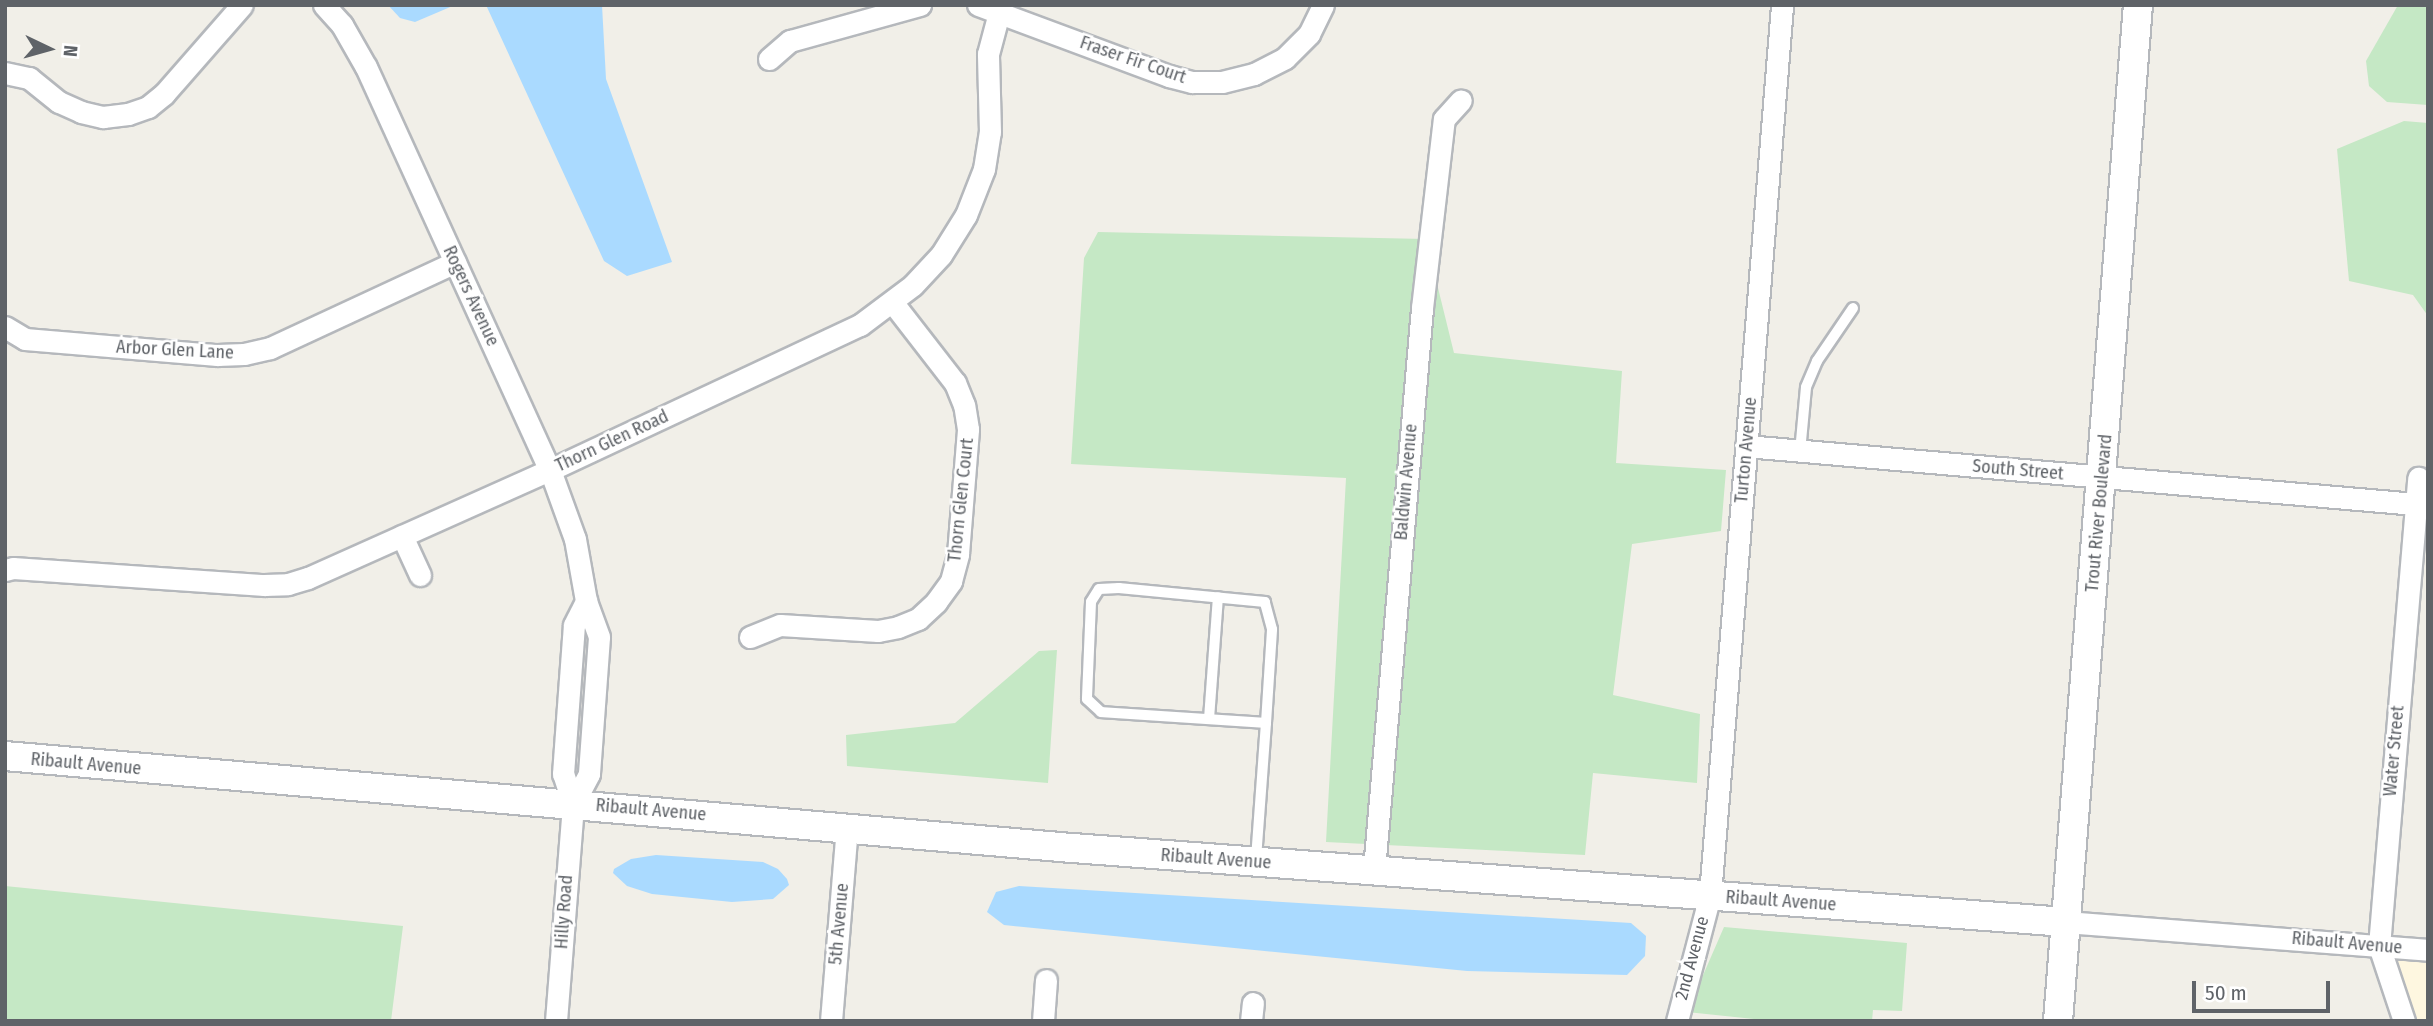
<!DOCTYPE html>
<html>
<head>
<meta charset="utf-8">
<style>
	body { margin:0 }
	#map { position:relative; width:2433px; height:1026px; overflow:hidden; background:#f1efe8; font-family:"Fira Sans Condensed",sans-serif }
	div>[style] { position:absolute }
	[style*='--x'] { left:calc(var(--x)*1px); top:calc(var(--y)*1px); width:calc(var(--w)*1px); rotate:calc(var(--a)*1deg) }
	.commercial>* { inset:0; background:#fef7e0 }
	.green>* { inset:0; background:#c5e8c5 }
	.water>* { inset:0; background:#aadaff }
	.roads { filter:drop-shadow(2px 0 #b5b8bc) drop-shadow(-2px 0 #b5b8bc) drop-shadow(0 2px #b5b8bc) drop-shadow(0 -2px #b5b8bc) }
	.lane>* { height:10px; margin:-5px; padding:0 5px; transform-origin:5px; border-radius:5px; background:#fff }
	.street>* { height:21px; margin:-10.5px; padding:0 10.5px; transform-origin:10.5px; border-radius:10.5px; background:#fff }
	.secondary>* { height:28px; margin:-14px; padding:0 14px; transform-origin:14px; border-radius:14px; background:#fff }
	span { translate:-50% -50%; white-space:nowrap; text-align:center; line-height:1.15; -webkit-text-stroke:5px #fff; paint-order:stroke }
	.street-label { font-size:18px; color:#5f6368 }
	.frame { position:absolute; inset:0; border:7px solid #5f6368; pointer-events:none }
	.north { position:absolute; left:14px; top:14px; width:70px; height:70px; -webkit-text-stroke:5px #fff; paint-order:stroke; rotate:95deg; font-size:19px; font-weight:700; line-height:28px; text-align:center; color:#5f6368 }
	.north::after { content:''; display:block; margin:auto; width:24px; height:32px; background:#5f6368; clip-path:polygon(50% 0,100% 100%,50% 72%,0 100%) }
	.scale { position:absolute; left:2192px; top:981px; width:138px; height:32px; box-sizing:border-box; border:4px solid #5f6368; border-top:0; padding-left:9px; font-size:21px; line-height:24px; white-space:nowrap; color:#5f6368; -webkit-text-stroke:5px #fff; paint-order:stroke }
</style>
</head>
<body>
<div id="map">
	<div class="commercial">
		<div style="clip-path:polygon(2406px 955px,2428px 958px,2428px 1021px,2415px 1021px,2401px 995px,2393px 963px)"></div>
	</div>
	<div class="green">
		<div style="clip-path:polygon(2398px 5px,2428px 5px,2428px 105px,2387px 102px,2369px 86px,2366px 61px)"></div>
		<div style="clip-path:polygon(2404px 121px,2428px 123px,2428px 316px,2413px 295px,2349px 281px,2337px 149px)"></div>
		<div style="clip-path:polygon(1098px 232px,1426px 239px,1454px 353px,1622px 371px,1616px 463px,1726px 470px,1721px 531px,1632px 544px,1613px 695px,1700px 714px,1697px 783px,1593px 773px,1585px 855px,1326px 842px,1346px 478px,1071px 464px,1084px 258px)"></div>
		<div style="clip-path:polygon(1057px 650px,1048px 783px,847px 766px,846px 735px,955px 723px,1039px 651px)"></div>
		<div style="clip-path:polygon(5px 886px,403px 926px,391px 1021px,5px 1021px)"></div>
		<div style="clip-path:polygon(1724px 927px,1907px 943px,1902px 1011px,1873px 1010px,1872px 1021px,1773px 1021px,1687px 1012px)"></div>
	</div>
	<div class="water">
		<div style="clip-path:polygon(388px 5px,455px 5px,415px 22px,400px 18px)"></div>
		<div style="clip-path:polygon(486px 5px,602px 5px,606px 79px,672px 262px,627px 276px,604px 261px)"></div>
		<div style="clip-path:polygon(656px 855px,763px 862px,778px 869px,787px 879px,789px 885px,773px 899px,732px 902px,652px 894px,627px 886px,613px 873px,614px 869px,631px 859px)"></div>
		<div style="clip-path:polygon(1019px 886px,1631px 923px,1646px 936px,1645px 956px,1627px 975px,1467px 971px,1004px 925px,987px 912px,996px 892px)"></div>
	</div>
	<div class="roads">
		<div class="lane">
			<div style="--x:1800;--y:452;--w:65;--a:-84.7"></div>
			<div style="--x:1806;--y:387;--w:28;--a:-67"></div>
			<div style="--x:1817;--y:361;--w:64;--a:-55.8"></div>
			<div style="--x:1209;--y:719;--w:122;--a:-85.8"></div>
			<div style="--x:1256;--y:859;--w:136;--a:-85.8"></div>
			<div style="--x:1266;--y:723;--w:94;--a:-86.3"></div>
			<div style="--x:1272;--y:629;--w:28;--a:-105"></div>
			<div style="--x:1265;--y:602;--w:147;--a:-174.5"></div>
			<div style="--x:1119;--y:588;--w:20;--a:177"></div>
			<div style="--x:1099;--y:589;--w:15;--a:122"></div>
			<div style="--x:1091;--y:602;--w:97;--a:92.4"></div>
			<div style="--x:1087;--y:699;--w:19;--a:43"></div>
			<div style="--x:1101;--y:712;--w:165;--a:3.8"></div>
		</div>
		<div class="street">
			<div style="--x:324;--y:5;--w:27;--a:48"></div>
			<div style="--x:342;--y:25;--w:48;--a:60.3"></div>
			<div style="--x:366;--y:67;--w:443;--a:65.5"></div>
			<div style="--x:550;--y:470;--w:73;--a:70.1"></div>
			<div style="--x:575;--y:539;--w:63;--a:79.9"></div>
			<div style="--x:586;--y:601;--w:38;--a:70"></div>
			<div style="--x:599;--y:637;--w:137;--a:94.2"></div>
			<div style="--x:589;--y:774;--w:34;--a:118"></div>
			<div style="--x:978;--y:5;--w:204;--a:20.4"></div>
			<div style="--x:1169;--y:76;--w:24;--a:15"></div>
			<div style="--x:1192;--y:82;--w:30;--a:0"></div>
			<div style="--x:1222;--y:82;--w:33;--a:-14"></div>
			<div style="--x:1254;--y:74;--w:35;--a:-27"></div>
			<div style="--x:1285;--y:58;--w:34;--a:-45"></div>
			<div style="--x:1309;--y:34;--w:32;--a:-64"></div>
			<div style="--x:769;--y:59;--w:28;--a:-41"></div>
			<div style="--x:790;--y:41;--w:135;--a:-15.5"></div>
			<div style="--x:5;--y:73;--w:25;--a:12"></div>
			<div style="--x:29;--y:78;--w:38;--a:39"></div>
			<div style="--x:59;--y:102;--w:24;--a:24"></div>
			<div style="--x:81;--y:112;--w:23;--a:13"></div>
			<div style="--x:103;--y:117;--w:25;--a:-7"></div>
			<div style="--x:128;--y:114;--w:21;--a:-19"></div>
			<div style="--x:148;--y:107;--w:21;--a:-39"></div>
			<div style="--x:164;--y:94;--w:118;--a:-48.8"></div>
			<div style="--x:5;--y:327;--w:23;--a:31"></div>
			<div style="--x:25;--y:339;--w:193;--a:4.8"></div>
			<div style="--x:217;--y:355;--w:27;--a:-2"></div>
			<div style="--x:244;--y:354;--w:27;--a:-13"></div>
			<div style="--x:270;--y:348;--w:204;--a:-24.9"></div>
			<div style="--x:1746;--y:446;--w:672;--a:4.95"></div>
			<div style="--x:402;--y:536;--w:43;--a:65.2"></div>
			<div style="--x:5;--y:570;--w:8;--a:-14"></div>
			<div style="--x:13;--y:568;--w:252;--a:3.9"></div>
			<div style="--x:264;--y:585;--w:24;--a:-2"></div>
			<div style="--x:288;--y:584;--w:21;--a:-17"></div>
			<div style="--x:308;--y:578;--w:265;--a:-24.1"></div>
			<div style="--x:550;--y:470;--w:342;--a:-25.1"></div>
			<div style="--x:860;--y:325;--w:66;--a:-37"></div>
			<div style="--x:913;--y:285;--w:41;--a:-47"></div>
			<div style="--x:941;--y:255;--w:47;--a:-58"></div>
			<div style="--x:966;--y:215;--w:49;--a:-68.6"></div>
			<div style="--x:984;--y:169;--w:37;--a:-81"></div>
			<div style="--x:990;--y:132;--w:78;--a:-91.5"></div>
			<div style="--x:988;--y:54;--w:51;--a:-75.1"></div>
			<div style="--x:750;--y:637;--w:32;--a:-22"></div>
			<div style="--x:780;--y:625;--w:98;--a:3.5"></div>
			<div style="--x:878;--y:631;--w:20;--a:-11"></div>
			<div style="--x:898;--y:627;--w:22;--a:-22"></div>
			<div style="--x:918;--y:619;--w:25;--a:-43"></div>
			<div style="--x:936;--y:602;--w:26;--a:-54"></div>
			<div style="--x:951;--y:581;--w:28;--a:-75"></div>
			<div style="--x:958;--y:554;--w:125;--a:-85.4"></div>
			<div style="--x:968;--y:429;--w:24;--a:-99"></div>
			<div style="--x:964;--y:405;--w:24;--a:-112"></div>
			<div style="--x:955;--y:383;--w:101;--a:-127.8"></div>
			<div style="--x:1374;--y:870;--w:564;--a:-85.12"></div>
			<div style="--x:1422;--y:308;--w:190;--a:-83.4"></div>
			<div style="--x:1444;--y:119;--w:25;--a:-48"></div>
			<div style="--x:2066;--y:922;--w:363;--a:4.4"></div>
			<div style="--x:556;--y:1021;--w:218;--a:-85.5"></div>
			<div style="--x:573;--y:804;--w:32;--a:-108"></div>
			<div style="--x:563;--y:774;--w:149;--a:-85.8"></div>
			<div style="--x:574;--y:625;--w:27;--a:-63"></div>
			<div style="--x:831;--y:1021;--w:195;--a:-85.3"></div>
			<div style="--x:1043;--y:1021;--w:41;--a:-85.8"></div>
			<div style="--x:1251;--y:1021;--w:18;--a:-84"></div>
			<div style="--x:1677;--y:1021;--w:130;--a:-75.3"></div>
			<div style="--x:1710;--y:895;--w:893;--a:-85.37"></div>
			<div style="--x:2404;--y:1021;--w:79;--a:-108.4"></div>
			<div style="--x:2379;--y:946;--w:470;--a:-85.2"></div>
		</div>
		<div class="secondary">
			<div style="--x:5;--y:756;--w:1058;--a:4.93"></div>
			<div style="--x:1059;--y:847;--w:1010;--a:4.26"></div>
			<div style="--x:2058;--y:1021;--w:1019;--a:-85.5"></div>
		</div>
	</div>
	<div class="street-label">
		<span style="left:1133px;top:60px;rotate:19deg">Fraser Fir Court</span>
		<span style="left:471px;top:296px;rotate:65deg">Rogers Avenue</span>
		<span style="left:175px;top:350px;rotate:3deg">Arbor Glen Lane</span>
		<span style="left:612px;top:441px;rotate:-25deg">Thorn Glen Road</span>
		<span style="left:1746px;top:450px;rotate:-85deg">Turton Avenue</span>
		<span style="left:2018px;top:470px;rotate:5deg">South Street</span>
		<span style="left:1406px;top:482px;rotate:-85deg">Baldwin Avenue</span>
		<span style="left:961px;top:500px;rotate:-84deg">Thorn Glen Court</span>
		<span style="left:2099px;top:513px;rotate:-85deg">Trout River Boulevard</span>
		<span style="left:2394px;top:751px;rotate:-85deg">Water Street</span>
		<span style="left:86px;top:764px;rotate:5deg">Ribault Avenue</span>
		<span style="left:651px;top:810px;rotate:5deg">Ribault Avenue</span>
		<span style="left:1216px;top:859px;rotate:4deg">Ribault Avenue</span>
		<span style="left:1781px;top:901px;rotate:4deg">Ribault Avenue</span>
		<span style="left:564px;top:912px;rotate:-86deg">Hilly Road</span>
		<span style="left:839px;top:924px;rotate:-85deg">5th Avenue</span>
		<span style="left:2347px;top:943px;rotate:5deg">Ribault Avenue</span>
		<span style="left:1692px;top:958px;rotate:-75deg">2nd Avenue</span>
	</div>
	<div class="frame"></div>
	<div class="north">N</div>
	<div class="scale">50 m</div>
</div>
</body>
</html>
